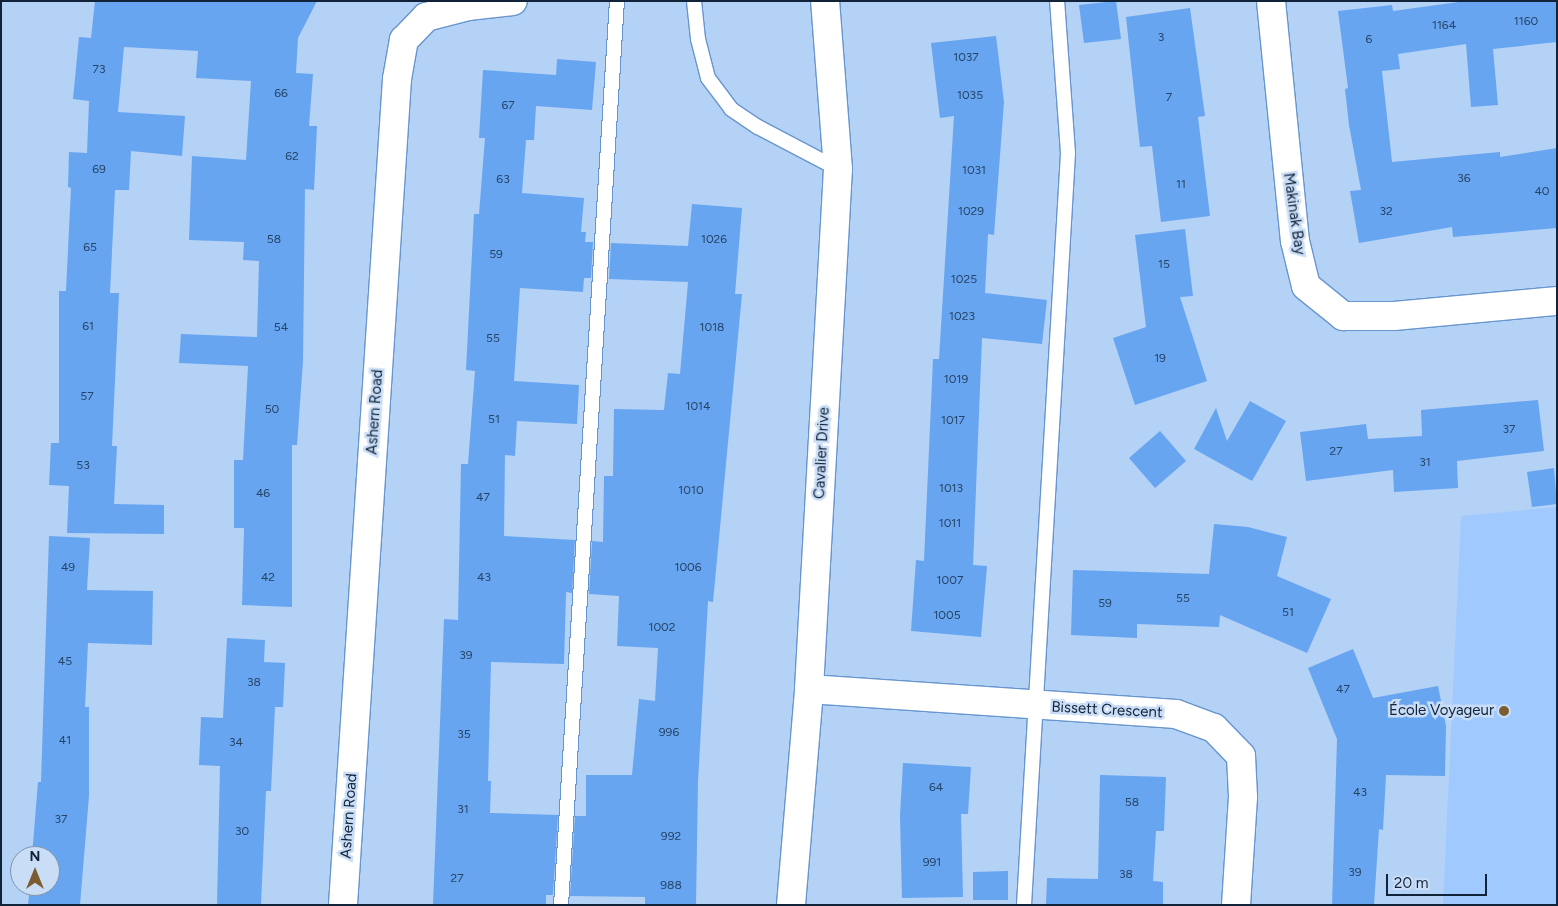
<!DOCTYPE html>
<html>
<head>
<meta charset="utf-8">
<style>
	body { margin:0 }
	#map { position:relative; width:1558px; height:906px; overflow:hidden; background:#b4d1f6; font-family:Figtree,sans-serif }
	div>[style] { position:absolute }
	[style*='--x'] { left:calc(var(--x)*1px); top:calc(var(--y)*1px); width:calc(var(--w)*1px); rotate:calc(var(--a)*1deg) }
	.built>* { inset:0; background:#a0caff }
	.building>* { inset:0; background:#67a5f0 }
	.roads { filter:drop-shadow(1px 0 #6795ce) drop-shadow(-1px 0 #6795ce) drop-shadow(0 1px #6795ce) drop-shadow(0 -1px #6795ce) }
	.service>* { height:14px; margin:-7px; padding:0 7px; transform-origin:7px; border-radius:7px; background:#fff }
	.minor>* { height:28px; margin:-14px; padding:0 14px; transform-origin:14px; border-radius:14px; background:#fff }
	.tertiary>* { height:28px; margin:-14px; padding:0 14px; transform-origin:14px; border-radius:14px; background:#fff }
	.dots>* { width:14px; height:14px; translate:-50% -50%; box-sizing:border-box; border:2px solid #caddf6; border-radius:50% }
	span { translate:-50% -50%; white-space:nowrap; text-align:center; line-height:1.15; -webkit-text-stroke:5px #caddf6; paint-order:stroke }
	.number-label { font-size:12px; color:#264467 }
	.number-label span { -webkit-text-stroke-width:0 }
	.street-label { font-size:15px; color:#102339 }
	.poi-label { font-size:15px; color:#102339 }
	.right { translate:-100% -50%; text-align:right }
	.frame { position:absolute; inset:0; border:2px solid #102339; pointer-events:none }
	.north { position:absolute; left:10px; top:846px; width:50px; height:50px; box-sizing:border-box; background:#caddf6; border:1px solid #8093aa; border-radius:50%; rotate:0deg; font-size:14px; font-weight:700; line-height:20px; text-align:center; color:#102339 }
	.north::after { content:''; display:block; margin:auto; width:18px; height:22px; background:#7b5d31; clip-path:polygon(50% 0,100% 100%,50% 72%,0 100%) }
	.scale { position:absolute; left:1386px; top:874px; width:101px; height:22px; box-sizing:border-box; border:2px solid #102339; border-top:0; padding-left:6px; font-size:15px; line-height:18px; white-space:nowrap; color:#102339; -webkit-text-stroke:4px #caddf6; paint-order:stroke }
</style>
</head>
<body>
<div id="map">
	<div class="built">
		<div style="clip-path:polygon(1557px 507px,1557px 905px,1443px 905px,1461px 516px)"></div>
	</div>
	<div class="building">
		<div style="clip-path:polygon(95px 1px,317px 1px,298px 38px,296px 73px,313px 74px,309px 126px,317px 126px,314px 190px,305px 189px,303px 361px,297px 445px,292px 445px,292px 607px,242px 605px,244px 528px,234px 528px,234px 460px,243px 460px,248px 366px,179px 363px,181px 334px,257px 337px,259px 261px,243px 260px,244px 242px,189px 240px,192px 156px,246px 160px,251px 81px,196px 78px,198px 51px,124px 47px,118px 112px,185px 116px,182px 156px,131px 151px,129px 190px,115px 190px,110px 293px,119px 293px,112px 446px,117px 446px,114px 504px,164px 505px,164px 534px,67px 533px,69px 486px,49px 485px,51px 443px,59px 443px,59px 291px,66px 291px,71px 188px,68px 187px,69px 152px,87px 153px,89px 101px,73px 99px,79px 37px,91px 38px)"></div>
		<div style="clip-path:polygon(1116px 1px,1121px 39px,1084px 43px,1079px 5px)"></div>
		<div style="clip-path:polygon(1466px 1px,1557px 1px,1557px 42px,1493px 49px,1498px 105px,1471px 107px,1466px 44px,1398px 54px,1400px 69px,1382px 71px,1392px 162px,1500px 152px,1500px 157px,1557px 148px,1557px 228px,1453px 237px,1452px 227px,1359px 243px,1350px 191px,1361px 190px,1349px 125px,1345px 89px,1348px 88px,1338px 11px,1392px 5px,1393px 11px)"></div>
		<div style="clip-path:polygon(1190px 8px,1205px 116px,1198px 117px,1210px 216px,1161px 222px,1152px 146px,1140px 147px,1126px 17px)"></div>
		<div style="clip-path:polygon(996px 36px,1004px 102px,994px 235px,988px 234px,985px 293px,1047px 300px,1042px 344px,982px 338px,973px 565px,987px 566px,981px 637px,911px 631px,916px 560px,924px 561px,933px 359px,939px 359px,954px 116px,940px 118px,931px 43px)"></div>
		<div style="clip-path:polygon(557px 59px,596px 62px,592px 110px,536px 106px,534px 140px,526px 140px,522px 193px,584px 198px,581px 232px,586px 232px,585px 242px,593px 242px,591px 278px,584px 278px,583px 292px,520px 288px,514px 381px,579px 385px,577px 424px,517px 421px,515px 456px,505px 455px,504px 536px,575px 540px,572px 593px,566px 592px,564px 664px,491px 662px,488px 781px,491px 781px,490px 813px,558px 815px,553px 895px,546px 895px,546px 905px,433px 905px,444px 619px,458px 620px,461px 464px,468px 464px,475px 371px,466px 370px,474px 214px,479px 214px,485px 138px,479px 138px,483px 70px,556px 75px)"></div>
		<div style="clip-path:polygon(692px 204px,742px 208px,735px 294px,742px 294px,713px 602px,708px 601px,698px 782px,696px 905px,645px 905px,645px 897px,570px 896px,575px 816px,586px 816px,586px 775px,632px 775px,639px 699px,655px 701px,658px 648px,617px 646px,619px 596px,589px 594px,592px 541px,603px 542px,604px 476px,613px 476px,614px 409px,664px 410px,668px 373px,680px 374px,688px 282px,609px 279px,611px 243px,688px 246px)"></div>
		<div style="clip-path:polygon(1185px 229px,1193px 296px,1180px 297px,1207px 381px,1135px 405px,1113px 338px,1146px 327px,1135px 235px)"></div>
		<div style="clip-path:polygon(1538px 400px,1544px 451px,1457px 461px,1458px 488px,1394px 492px,1393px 470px,1306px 481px,1300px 432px,1366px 424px,1368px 439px,1422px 436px,1421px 410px)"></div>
		<div style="clip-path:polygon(1250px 401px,1286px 421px,1252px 481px,1194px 449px,1216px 408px,1227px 441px)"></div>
		<div style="clip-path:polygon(1160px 431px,1186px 461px,1155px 488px,1129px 458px)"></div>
		<div style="clip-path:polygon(1554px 468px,1557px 504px,1532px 507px,1527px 472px)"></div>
		<div style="clip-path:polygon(1214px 524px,1248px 527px,1287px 537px,1277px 576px,1331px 599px,1307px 653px,1220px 615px,1219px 627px,1137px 624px,1137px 638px,1071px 635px,1073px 570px,1209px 574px)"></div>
		<div style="clip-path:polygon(49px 536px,90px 538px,87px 590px,153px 591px,152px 645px,88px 643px,85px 707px,89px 707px,89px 796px,80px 905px,28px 905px,30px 886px,50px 886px,50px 856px,32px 856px,38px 782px,41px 782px)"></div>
		<div style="clip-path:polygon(227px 638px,265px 640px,264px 662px,285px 663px,283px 707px,275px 707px,271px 791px,266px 791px,261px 905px,217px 905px,220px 766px,199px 765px,201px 717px,223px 718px)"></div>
		<div style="clip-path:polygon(1353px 649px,1373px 698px,1438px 686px,1446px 726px,1445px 776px,1386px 775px,1383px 830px,1379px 829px,1374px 905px,1332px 905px,1337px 739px,1308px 668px)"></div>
		<div style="clip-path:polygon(903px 763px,971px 767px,968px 814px,961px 814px,963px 897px,902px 898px,900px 815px)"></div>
		<div style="clip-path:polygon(1100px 775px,1166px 777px,1164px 831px,1156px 831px,1153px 881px,1163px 882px,1163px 905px,1046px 905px,1047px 878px,1098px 879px)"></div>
		<div style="clip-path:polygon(1008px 871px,1008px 900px,973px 900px,973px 872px)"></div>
	</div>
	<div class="roads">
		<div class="service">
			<div style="--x:694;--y:1;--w:38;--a:84"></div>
			<div style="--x:698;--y:39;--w:40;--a:75.6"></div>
			<div style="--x:708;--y:78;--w:39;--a:53"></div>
			<div style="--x:731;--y:109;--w:32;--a:34"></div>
			<div style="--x:758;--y:127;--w:90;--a:27.7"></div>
			<div style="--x:561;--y:905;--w:906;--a:-86.46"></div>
			<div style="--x:1024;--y:905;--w:753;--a:-86.65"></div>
			<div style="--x:1068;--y:153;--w:152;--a:-94.1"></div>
		</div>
		<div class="minor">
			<div style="--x:1271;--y:1;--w:241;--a:84.3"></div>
			<div style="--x:1295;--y:241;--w:46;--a:76.3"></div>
			<div style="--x:1306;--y:286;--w:48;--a:39"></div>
			<div style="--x:1343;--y:316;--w:51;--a:0"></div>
			<div style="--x:1394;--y:316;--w:164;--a:-5.3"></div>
			<div style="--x:809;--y:689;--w:368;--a:3.9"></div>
			<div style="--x:1176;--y:714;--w:40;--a:20.2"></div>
			<div style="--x:1214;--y:728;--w:39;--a:46"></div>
			<div style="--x:1241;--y:756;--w:41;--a:87.2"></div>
			<div style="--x:1243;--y:797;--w:108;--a:93.7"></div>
			<div style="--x:343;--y:905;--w:828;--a:-86.26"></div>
			<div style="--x:397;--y:79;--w:40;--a:-80"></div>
			<div style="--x:404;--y:40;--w:32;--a:-46"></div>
			<div style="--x:426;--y:17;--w:43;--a:-14.7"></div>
			<div style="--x:468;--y:6;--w:45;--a:-6.3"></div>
		</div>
		<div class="tertiary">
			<div style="--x:791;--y:905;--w:217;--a:-85.2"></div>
			<div style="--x:809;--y:689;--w:521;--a:-86.81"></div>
			<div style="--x:838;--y:169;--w:169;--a:-94.4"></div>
		</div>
	</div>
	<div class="dots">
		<div style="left:1504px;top:711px;background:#7b5d31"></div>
	</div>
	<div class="number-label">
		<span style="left:1526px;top:22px">1160</span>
		<span style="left:1444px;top:26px">1164</span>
		<span style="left:1161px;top:38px">3</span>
		<span style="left:1369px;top:40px">6</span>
		<span style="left:966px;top:58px">1037</span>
		<span style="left:99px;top:70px">73</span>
		<span style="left:281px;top:94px">66</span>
		<span style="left:970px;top:96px">1035</span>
		<span style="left:1169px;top:98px">7</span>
		<span style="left:508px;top:106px">67</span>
		<span style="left:292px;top:157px">62</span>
		<span style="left:99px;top:170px">69</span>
		<span style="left:974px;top:171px">1031</span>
		<span style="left:1464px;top:179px">36</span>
		<span style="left:503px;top:180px">63</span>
		<span style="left:1181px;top:185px">11</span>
		<span style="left:1542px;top:192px">40</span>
		<span style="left:971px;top:212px">1029</span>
		<span style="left:1386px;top:212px">32</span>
		<span style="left:274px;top:240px">58</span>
		<span style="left:714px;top:240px">1026</span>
		<span style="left:90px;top:248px">65</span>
		<span style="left:496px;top:255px">59</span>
		<span style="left:1164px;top:265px">15</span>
		<span style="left:964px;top:280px">1025</span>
		<span style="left:962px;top:317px">1023</span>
		<span style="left:88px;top:327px">61</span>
		<span style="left:281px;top:328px">54</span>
		<span style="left:712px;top:328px">1018</span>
		<span style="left:493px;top:339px">55</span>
		<span style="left:1160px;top:359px">19</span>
		<span style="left:956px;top:380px">1019</span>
		<span style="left:87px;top:397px">57</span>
		<span style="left:698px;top:407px">1014</span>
		<span style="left:272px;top:410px">50</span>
		<span style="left:494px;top:420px">51</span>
		<span style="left:953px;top:421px">1017</span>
		<span style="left:1509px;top:430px">37</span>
		<span style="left:1336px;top:452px">27</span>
		<span style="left:1425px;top:463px">31</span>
		<span style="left:83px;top:466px">53</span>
		<span style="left:951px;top:489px">1013</span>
		<span style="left:691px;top:491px">1010</span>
		<span style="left:263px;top:494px">46</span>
		<span style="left:483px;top:498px">47</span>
		<span style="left:950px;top:524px">1011</span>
		<span style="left:68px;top:568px">49</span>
		<span style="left:688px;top:568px">1006</span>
		<span style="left:268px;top:578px">42</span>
		<span style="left:484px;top:578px">43</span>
		<span style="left:950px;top:581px">1007</span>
		<span style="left:1183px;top:599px">55</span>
		<span style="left:1105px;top:604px">59</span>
		<span style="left:1288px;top:613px">51</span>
		<span style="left:947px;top:616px">1005</span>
		<span style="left:662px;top:628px">1002</span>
		<span style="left:466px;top:656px">39</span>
		<span style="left:65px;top:662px">45</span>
		<span style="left:254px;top:683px">38</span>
		<span style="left:1343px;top:690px">47</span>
		<span style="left:669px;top:733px">996</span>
		<span style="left:464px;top:735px">35</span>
		<span style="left:65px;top:741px">41</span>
		<span style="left:236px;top:743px">34</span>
		<span style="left:936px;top:788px">64</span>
		<span style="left:1360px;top:793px">43</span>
		<span style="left:1132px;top:803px">58</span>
		<span style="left:463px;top:810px">31</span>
		<span style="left:61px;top:820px">37</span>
		<span style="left:242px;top:832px">30</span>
		<span style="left:671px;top:837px">992</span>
		<span style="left:932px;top:863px">991</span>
		<span style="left:1355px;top:873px">39</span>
		<span style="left:1126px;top:875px">38</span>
		<span style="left:457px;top:879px">27</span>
		<span style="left:671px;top:886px">988</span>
	</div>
	<div class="street-label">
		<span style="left:1294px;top:214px;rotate:82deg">Makinak Bay</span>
		<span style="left:375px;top:412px;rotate:-86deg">Ashern Road</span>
		<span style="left:822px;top:453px;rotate:-87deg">Cavalier Drive</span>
		<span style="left:1107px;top:710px;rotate:3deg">Bissett Crescent</span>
		<span style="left:349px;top:816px;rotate:-86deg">Ashern Road</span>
	</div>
	<div class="poi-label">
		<span class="right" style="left:1494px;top:711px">École Voyageur</span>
	</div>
	<div class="frame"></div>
	<div class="north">N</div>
	<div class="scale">20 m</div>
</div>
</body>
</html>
